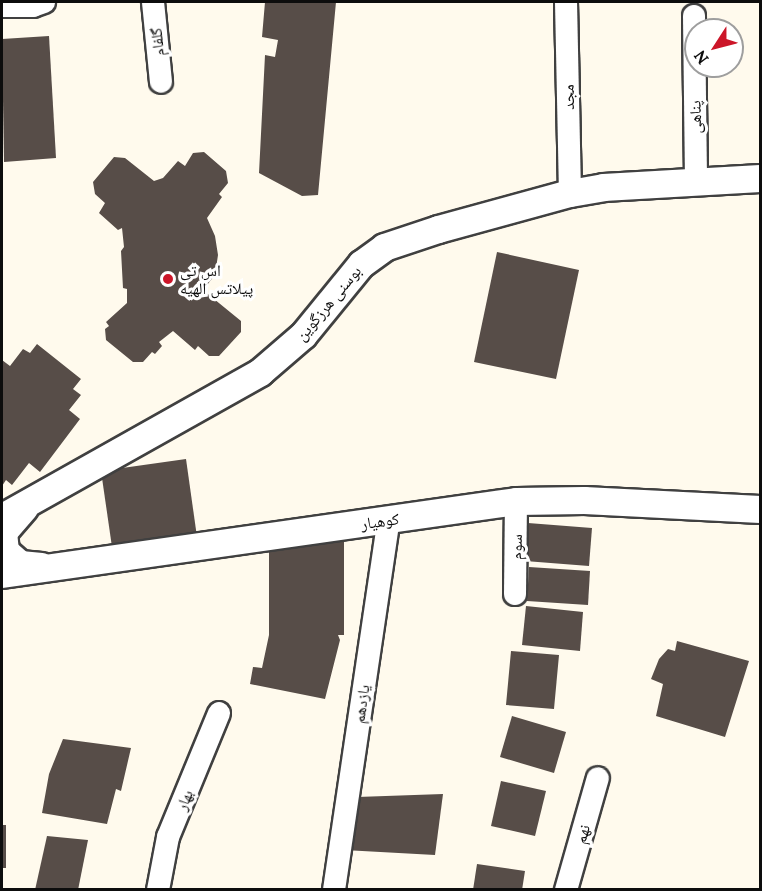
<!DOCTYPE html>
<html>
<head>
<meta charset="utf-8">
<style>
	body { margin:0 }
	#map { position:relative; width:762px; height:891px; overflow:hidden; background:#fffaed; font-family:Lora,"Noto Naskh Arabic",serif }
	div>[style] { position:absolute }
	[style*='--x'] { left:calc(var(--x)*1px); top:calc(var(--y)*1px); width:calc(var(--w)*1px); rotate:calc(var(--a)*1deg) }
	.building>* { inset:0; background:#574d48 }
	.roads { filter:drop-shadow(2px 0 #404040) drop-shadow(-2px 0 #404040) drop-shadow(0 2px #404040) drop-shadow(0 -2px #404040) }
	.minor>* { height:22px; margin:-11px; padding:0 11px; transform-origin:11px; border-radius:11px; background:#fff }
	.tertiary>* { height:27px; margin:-13.5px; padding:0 13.5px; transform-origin:13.5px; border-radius:13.5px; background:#fff }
	.dots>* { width:16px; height:16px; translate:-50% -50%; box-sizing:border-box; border:3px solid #fff; border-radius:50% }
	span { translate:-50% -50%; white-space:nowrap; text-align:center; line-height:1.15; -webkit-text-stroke:6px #fff; paint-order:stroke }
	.street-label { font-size:16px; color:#0d0d0d }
	.poi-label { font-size:16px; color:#0d0d0d }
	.left { translate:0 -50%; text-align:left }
	.frame { position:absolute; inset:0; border:3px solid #0d0d0d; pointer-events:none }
	.north { position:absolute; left:684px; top:18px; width:60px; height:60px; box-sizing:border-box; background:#fff; border:2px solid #9e9e9e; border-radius:50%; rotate:234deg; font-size:16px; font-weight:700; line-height:24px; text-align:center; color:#0d0d0d }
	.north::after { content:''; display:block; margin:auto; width:21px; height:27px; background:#cc1629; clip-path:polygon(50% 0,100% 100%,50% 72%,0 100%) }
</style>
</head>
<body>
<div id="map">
	<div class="building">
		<div style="clip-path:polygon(265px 2px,336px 2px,318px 195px,302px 196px,259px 173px,265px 55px,275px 57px,278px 40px,262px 37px)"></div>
		<div style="clip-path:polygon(49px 36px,56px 158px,4px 162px,2px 39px)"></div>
		<div style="clip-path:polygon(204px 152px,226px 171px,228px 183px,219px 194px,222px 197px,207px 218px,215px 236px,218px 255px,215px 275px,203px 290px,241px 321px,241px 332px,219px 356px,209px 356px,198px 346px,195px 350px,173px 331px,159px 342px,162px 346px,155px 354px,152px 352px,143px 362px,133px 362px,106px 340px,105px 329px,109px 326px,106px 322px,127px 303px,127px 289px,123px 288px,121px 251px,124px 247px,122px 228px,118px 230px,99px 213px,105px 203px,95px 194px,93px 182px,114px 157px,125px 158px,154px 181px,163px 178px,178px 161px,185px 166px,193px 153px)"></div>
		<div style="clip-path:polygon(497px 252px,579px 270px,556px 379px,474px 362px)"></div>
		<div style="clip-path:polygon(37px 344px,81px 379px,73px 389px,81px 395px,69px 410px,80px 419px,40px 472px,29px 463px,12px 485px,6px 480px,2px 486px,2px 360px,10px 366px,23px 349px,30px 353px)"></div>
		<div style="clip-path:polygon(186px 459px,197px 537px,112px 547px,101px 471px)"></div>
		<div style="clip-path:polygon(528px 523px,592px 528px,589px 566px,525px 561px)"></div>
		<div style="clip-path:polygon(344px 536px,344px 635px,338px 635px,340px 640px,325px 699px,250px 684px,253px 667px,262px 668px,269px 635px,269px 552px)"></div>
		<div style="clip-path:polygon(529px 567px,590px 571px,588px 605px,527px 601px)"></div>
		<div style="clip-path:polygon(526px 606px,583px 612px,580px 651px,522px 645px)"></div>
		<div style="clip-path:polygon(677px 641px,749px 661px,725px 737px,656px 716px,663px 684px,651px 679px,659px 659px,668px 649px,675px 651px)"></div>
		<div style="clip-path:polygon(511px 651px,559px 655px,554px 709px,506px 705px)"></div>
		<div style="clip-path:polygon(512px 716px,566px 732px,554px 773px,500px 757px)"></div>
		<div style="clip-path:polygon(63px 739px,131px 748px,121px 791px,116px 789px,107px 824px,42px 813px,49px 774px)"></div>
		<div style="clip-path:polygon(501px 781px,546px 791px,535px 836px,491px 826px)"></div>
		<div style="clip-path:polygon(443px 794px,435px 855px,344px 850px,357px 797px)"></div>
		<div style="clip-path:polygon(2px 825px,6px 825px,6px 868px,2px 868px)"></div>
		<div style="clip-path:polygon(47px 836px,88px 840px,78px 890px,35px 890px)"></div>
		<div style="clip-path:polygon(477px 864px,525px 871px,522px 890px,473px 890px)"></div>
	</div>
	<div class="roads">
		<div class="minor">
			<div style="--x:153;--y:2;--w:80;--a:84.3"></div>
			<div style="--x:566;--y:2;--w:191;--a:88.8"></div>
			<div style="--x:2;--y:6;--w:31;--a:0"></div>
			<div style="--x:33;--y:6;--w:12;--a:-20"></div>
			<div style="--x:694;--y:16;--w:166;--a:89.3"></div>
			<div style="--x:515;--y:594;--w:93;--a:-89.4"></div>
			<div style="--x:158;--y:890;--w:54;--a:-79.3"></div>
			<div style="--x:168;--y:837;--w:134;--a:-67.6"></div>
			<div style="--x:334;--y:890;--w:375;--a:-81.6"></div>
			<div style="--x:566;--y:890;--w:116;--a:-74.1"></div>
		</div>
		<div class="tertiary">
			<div style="--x:24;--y:508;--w:32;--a:131"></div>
			<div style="--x:3;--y:532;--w:19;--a:84"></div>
			<div style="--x:5;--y:551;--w:20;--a:41"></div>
			<div style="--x:20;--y:564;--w:21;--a:5"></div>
			<div style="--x:2;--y:517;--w:296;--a:-29.3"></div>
			<div style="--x:260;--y:372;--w:57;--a:-40.7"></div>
			<div style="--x:303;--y:335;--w:92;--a:-50.8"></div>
			<div style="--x:361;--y:264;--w:29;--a:-36"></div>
			<div style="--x:384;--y:247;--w:57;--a:-18.4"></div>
			<div style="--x:438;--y:229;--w:137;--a:-15.3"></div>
			<div style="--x:570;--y:193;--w:34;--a:-10"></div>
			<div style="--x:603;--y:187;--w:157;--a:-3.3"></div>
			<div style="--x:2;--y:574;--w:519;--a:-8.08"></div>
			<div style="--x:516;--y:501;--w:68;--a:-0.8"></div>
			<div style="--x:584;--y:500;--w:176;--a:2.9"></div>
		</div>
	</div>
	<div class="dots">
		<div style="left:168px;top:279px;background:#cc1629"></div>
	</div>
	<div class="street-label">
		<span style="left:157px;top:42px;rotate:-96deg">گلفام</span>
		<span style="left:568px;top:97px;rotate:-91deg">مجد</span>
		<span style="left:695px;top:117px;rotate:-91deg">پناهی</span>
		<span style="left:328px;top:303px;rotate:-50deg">بوسنی هرزگوین</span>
		<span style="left:380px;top:521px;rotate:-8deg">کوهیار</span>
		<span style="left:516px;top:547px;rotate:-89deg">سوم</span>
		<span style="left:361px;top:704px;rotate:-82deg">یازدهم</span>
		<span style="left:184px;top:800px;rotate:-68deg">بهار</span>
		<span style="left:582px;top:834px;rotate:-74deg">نهم</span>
	</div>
	<div class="poi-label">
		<span class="left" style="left:180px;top:279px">اس تی<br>پیلاتس الهیه</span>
	</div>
	<div class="frame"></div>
	<div class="north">N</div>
</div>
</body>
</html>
